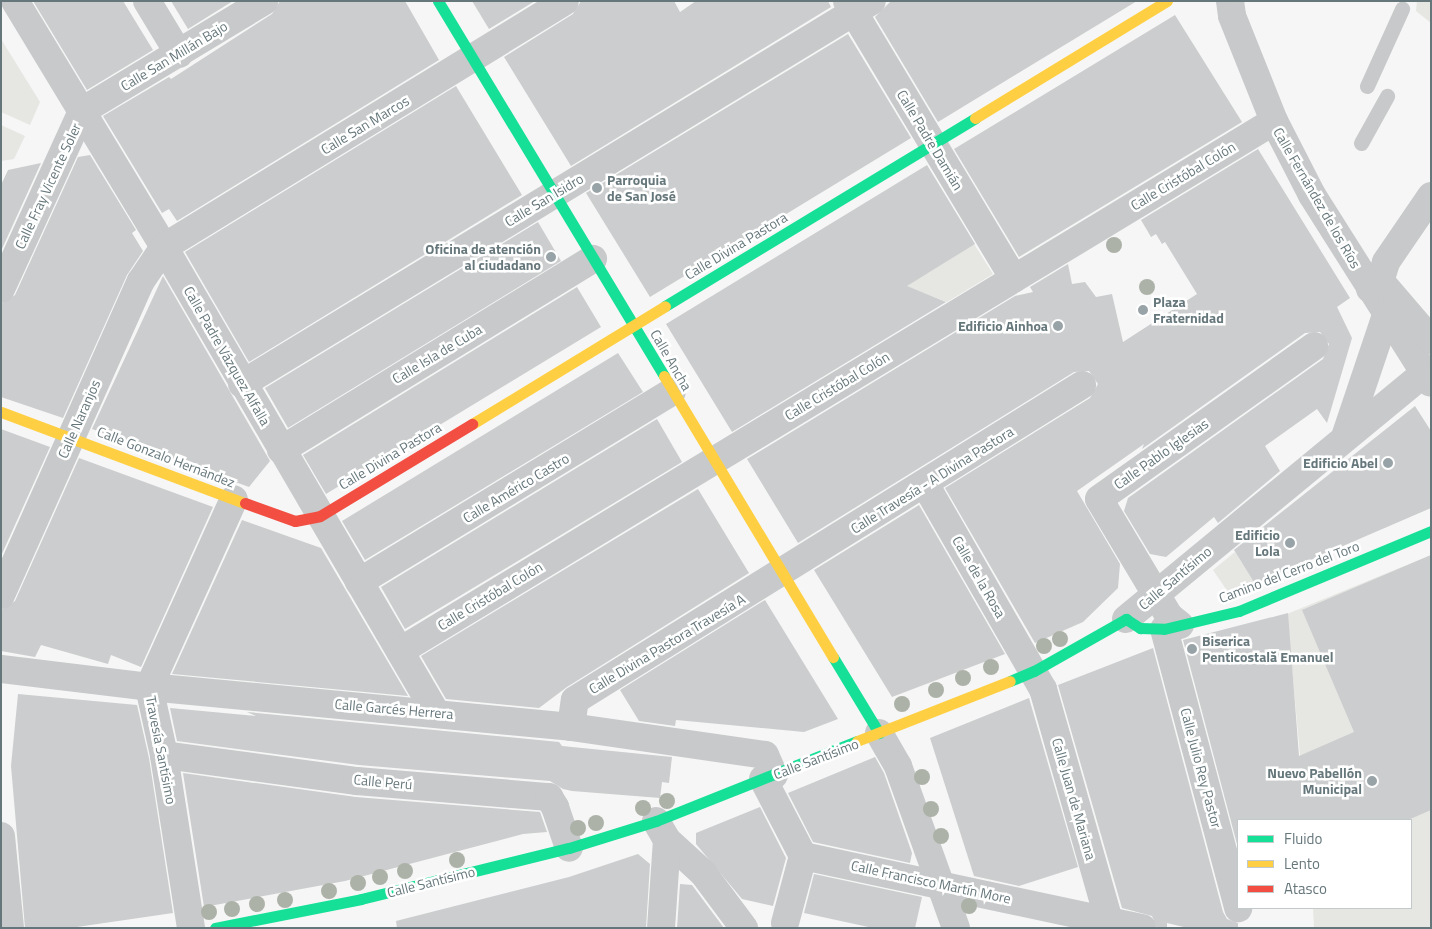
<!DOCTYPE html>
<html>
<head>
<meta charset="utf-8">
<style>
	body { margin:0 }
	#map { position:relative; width:1432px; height:929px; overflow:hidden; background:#f6f6f6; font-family:"Titillium Web",sans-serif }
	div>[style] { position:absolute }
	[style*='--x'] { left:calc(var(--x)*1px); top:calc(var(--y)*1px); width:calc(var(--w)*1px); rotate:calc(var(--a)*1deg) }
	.green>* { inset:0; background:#e6e7e3 }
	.building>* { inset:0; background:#cccdce }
	.lane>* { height:15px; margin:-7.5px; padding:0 7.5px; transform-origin:7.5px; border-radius:7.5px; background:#c7c9ca }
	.street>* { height:28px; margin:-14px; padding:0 14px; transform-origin:14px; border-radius:14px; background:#c7c9ca }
	.fast>* { height:11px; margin:-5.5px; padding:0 5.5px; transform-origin:5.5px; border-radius:5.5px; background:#16e098 }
	.slow>* { height:11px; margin:-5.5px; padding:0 5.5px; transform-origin:5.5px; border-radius:5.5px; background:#ffcf43 }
	.jam>* { height:11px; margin:-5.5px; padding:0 5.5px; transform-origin:5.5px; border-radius:5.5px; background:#f24e42 }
	.trees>* { width:16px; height:16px; margin:-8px; border-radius:50%; background:#acb2a8 }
	.dots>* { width:14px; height:14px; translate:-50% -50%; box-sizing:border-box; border:2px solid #fff; border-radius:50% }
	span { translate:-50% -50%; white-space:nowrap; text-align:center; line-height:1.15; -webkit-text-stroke:5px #fff; paint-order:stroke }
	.street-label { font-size:14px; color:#66777c }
	.poi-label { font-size:14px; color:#66777c; font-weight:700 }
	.left { translate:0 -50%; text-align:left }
	.right { translate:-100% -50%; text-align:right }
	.frame { position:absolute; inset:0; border:2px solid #66777c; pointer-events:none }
	.legend { position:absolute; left:1237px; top:819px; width:175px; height:90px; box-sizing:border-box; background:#fff; border:1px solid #c2c9cb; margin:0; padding:6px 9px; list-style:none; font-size:15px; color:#66777c }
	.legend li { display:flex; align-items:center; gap:10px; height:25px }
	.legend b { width:25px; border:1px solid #c2c9cb }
</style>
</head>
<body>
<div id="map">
	<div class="green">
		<div style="clip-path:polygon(1417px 1px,1431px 1px,1431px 23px,1416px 11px)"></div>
		<div style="clip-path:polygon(1px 39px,40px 102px,30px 125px,1px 112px)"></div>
		<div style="clip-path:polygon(1px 125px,25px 136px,14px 159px,1px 161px)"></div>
		<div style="clip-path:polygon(974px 244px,993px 274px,947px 302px,871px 273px,928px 273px)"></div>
		<div style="clip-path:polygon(1235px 552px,1255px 584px,1230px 595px,1213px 570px)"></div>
		<div style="clip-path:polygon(1431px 555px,1431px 928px,1314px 928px,1313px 908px,1411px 908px,1411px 820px,1306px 820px,1287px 614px)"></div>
	</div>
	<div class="building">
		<div style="clip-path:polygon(33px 1px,123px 1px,153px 50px,87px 90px)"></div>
		<div style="clip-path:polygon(171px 1px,233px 1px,188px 29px)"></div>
		<div style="clip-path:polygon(280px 1px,405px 1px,439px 60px,177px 221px,169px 209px,162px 213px,103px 116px,169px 77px,171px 79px,272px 14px)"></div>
		<div style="clip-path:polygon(472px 1px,535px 1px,489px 29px)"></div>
		<div style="clip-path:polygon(581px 1px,674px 1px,680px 12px,696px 1px,828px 1px,831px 7px,571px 166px,504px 57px,573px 14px)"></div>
		<div style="clip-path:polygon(891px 1px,1137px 1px,938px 122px,875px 17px)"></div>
		<div style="clip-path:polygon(1175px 15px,1242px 122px,1019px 257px,954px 149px)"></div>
		<div style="clip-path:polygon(848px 34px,911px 138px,650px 297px,586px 193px)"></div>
		<div style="clip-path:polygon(456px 86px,522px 195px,249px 362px,185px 252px)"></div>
		<div style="clip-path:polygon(1258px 149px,1350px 298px,1337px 307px,1352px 338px,1327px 423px,1317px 409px,1265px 446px,1280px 471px,1218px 523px,1214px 517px,1166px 557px,1150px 554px,1124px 511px,1128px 498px,1323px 359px,1329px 344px,1320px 332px,1305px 333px,1142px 449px,1144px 444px,1077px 491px,1120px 564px,1118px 588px,1083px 622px,1035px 643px,945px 488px,1090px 398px,1098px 384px,1089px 371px,1074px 372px,798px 543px,747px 459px,1015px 296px,1033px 292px,1030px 287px,1068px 264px,1072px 284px,1085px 282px,1096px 297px,1112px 294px,1123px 342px,1197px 294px,1165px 242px,1162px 244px,1156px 234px,1151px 237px,1141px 220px)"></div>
		<div style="clip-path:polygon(90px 155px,136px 230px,132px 233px,143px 251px,127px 275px,63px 418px,1px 397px,1px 304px,15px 295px,78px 157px)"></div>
		<div style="clip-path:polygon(41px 163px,1px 251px,1px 185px,8px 170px)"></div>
		<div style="clip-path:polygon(927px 165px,975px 244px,907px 286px,946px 302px,732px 432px,666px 324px)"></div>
		<div style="clip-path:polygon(538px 222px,561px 261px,288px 428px,265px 388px)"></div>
		<div style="clip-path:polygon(163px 276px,270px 461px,249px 487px,92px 429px)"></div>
		<div style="clip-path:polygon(577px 287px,601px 327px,326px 494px,303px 455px)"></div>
		<div style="clip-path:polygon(618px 353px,643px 392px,365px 560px,342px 521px)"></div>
		<div style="clip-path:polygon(1415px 406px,1431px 431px,1431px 508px,1255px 584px,1234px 550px)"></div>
		<div style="clip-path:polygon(657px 419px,682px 462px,405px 629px,381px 587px)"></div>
		<div style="clip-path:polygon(1px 429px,50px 447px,1px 556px)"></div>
		<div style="clip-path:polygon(79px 458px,213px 507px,141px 667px,111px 655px,108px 664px,41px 645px,35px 657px,1px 651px,1px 610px,15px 601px)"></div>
		<div style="clip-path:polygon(698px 489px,749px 573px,567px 687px,539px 708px,446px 699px,421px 656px)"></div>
		<div style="clip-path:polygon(919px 505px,1005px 654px,892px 697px,814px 570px)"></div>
		<div style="clip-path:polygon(242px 520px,321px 548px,408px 696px,172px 674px)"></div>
		<div style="clip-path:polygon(1431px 555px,1431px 810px,1408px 820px,1238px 820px,1238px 848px,1183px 640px,1288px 613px,1299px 756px,1354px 732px,1302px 610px)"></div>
		<div style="clip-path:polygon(765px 600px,838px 719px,804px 732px,676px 720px,675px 726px,639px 721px,620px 690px)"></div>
		<div style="clip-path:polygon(1153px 648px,1223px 912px,1227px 919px,1238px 923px,1238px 928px,1188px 928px,1167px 923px,1167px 928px,1157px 928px,1152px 916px,1122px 908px,1058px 685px)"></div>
		<div style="clip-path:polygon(18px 694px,137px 705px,149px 758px,173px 913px,70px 928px,25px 928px,11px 766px)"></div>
		<div style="clip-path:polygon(1029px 698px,1078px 867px,1019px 886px,974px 876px,930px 738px)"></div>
		<div style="clip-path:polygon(170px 708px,256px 716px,247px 712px,559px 742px,562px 746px,672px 757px,669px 783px,662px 782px,660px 798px,572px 791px,563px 789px,550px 781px,359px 765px,177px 741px)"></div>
		<div style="clip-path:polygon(875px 757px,884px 773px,912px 853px,910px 863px,813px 842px,788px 793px)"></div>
		<div style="clip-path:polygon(183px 773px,356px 797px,540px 812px,547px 832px,523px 834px,345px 881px,204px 907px)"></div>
		<div style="clip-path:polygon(760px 807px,786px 858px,773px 906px,742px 899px,696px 844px,696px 833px)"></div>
		<div style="clip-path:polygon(638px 854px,650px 864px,646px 928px,397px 928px,396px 921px,569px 877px)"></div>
		<div style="clip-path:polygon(814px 874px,922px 897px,915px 928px,873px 928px,804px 913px)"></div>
		<div style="clip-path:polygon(680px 884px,692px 885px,724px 928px,677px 928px)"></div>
	</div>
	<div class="lane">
		<div style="--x:1367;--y:86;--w:85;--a:-65.6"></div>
		<div style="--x:1361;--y:143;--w:54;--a:-61"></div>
	</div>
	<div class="street">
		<div style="--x:15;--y:1;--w:288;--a:58.8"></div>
		<div style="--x:164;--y:247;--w:540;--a:59.73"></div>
		<div style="--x:147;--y:1;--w:62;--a:58.9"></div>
		<div style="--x:847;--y:1;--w:324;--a:59"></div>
		<div style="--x:1230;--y:1;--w:15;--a:82"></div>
		<div style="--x:1232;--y:16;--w:113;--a:68.2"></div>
		<div style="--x:1274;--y:121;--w:83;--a:62.8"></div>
		<div style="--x:1312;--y:195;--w:222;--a:57.7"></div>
		<div style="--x:1383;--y:284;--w:74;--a:49.4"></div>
		<div style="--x:1;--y:289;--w:196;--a:-65.5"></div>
		<div style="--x:82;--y:111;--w:213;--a:-31.1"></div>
		<div style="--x:1370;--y:289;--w:12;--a:-35"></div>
		<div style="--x:1380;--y:282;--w:21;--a:-73"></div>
		<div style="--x:1386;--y:262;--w:80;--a:-55.7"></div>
		<div style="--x:242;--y:384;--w:737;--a:-31.3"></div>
		<div style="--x:1345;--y:437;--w:129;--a:-71.4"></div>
		<div style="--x:281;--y:450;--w:366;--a:-31.5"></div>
		<div style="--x:925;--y:484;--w:237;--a:60.1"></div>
		<div style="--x:1043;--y:689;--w:240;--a:74.1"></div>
		<div style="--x:1109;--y:920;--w:9;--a:111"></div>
		<div style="--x:359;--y:582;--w:366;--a:-31.3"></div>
		<div style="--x:1;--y:595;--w:344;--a:-66"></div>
		<div style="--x:141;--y:281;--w:41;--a:-55.9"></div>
		<div style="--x:164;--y:247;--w:470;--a:-31.5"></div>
		<div style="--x:1126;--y:619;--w:386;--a:-39.5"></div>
		<div style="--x:1180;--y:625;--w:14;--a:-141"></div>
		<div style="--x:1169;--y:616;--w:136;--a:-120.9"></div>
		<div style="--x:1099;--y:499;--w:264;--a:-35.4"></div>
		<div style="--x:1164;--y:629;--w:289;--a:75.1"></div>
		<div style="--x:400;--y:651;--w:1022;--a:-31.23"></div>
		<div style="--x:1;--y:669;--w:149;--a:6.9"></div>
		<div style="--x:149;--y:687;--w:424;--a:5.4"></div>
		<div style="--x:571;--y:727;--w:196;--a:8.2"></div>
		<div style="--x:765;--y:755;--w:22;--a:66"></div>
		<div style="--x:571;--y:727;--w:27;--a:-82"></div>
		<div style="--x:575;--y:700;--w:597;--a:-31.85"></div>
		<div style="--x:879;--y:733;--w:38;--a:60"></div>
		<div style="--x:898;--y:766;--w:172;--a:70.3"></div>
		<div style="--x:164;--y:755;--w:195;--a:7.7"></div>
		<div style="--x:357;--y:781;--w:193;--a:4.8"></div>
		<div style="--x:549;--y:797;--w:12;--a:59"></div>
		<div style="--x:555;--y:807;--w:43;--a:71.1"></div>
		<div style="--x:763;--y:779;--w:87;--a:62.5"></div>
		<div style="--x:803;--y:856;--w:347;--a:12"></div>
		<div style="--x:656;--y:821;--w:22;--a:60"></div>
		<div style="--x:667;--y:840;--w:49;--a:42.5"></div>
		<div style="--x:703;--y:873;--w:69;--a:53.3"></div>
		<div style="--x:1;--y:836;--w:92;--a:84.4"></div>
		<div style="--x:785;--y:923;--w:69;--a:-75"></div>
		<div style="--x:191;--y:928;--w:175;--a:-98.9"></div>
		<div style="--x:164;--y:755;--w:70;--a:-102.4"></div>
		<div style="--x:149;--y:687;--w:206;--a:-65.7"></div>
		<div style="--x:661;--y:928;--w:88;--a:-86.1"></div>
	</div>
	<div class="fast">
		<div style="--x:438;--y:1;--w:438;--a:58.9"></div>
		<div style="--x:665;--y:306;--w:363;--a:-31.2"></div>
		<div style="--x:833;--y:657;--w:89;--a:58.8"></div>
		<div style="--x:1010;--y:681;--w:26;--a:-23"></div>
		<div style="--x:1034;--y:671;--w:106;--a:-29.5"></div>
		<div style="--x:1126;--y:619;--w:17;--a:33"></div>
		<div style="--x:1140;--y:628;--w:24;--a:2"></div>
		<div style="--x:1164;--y:629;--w:77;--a:-13.5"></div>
		<div style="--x:1239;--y:611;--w:208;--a:-22.6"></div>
		<div style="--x:215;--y:928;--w:149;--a:-11.2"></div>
		<div style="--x:361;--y:899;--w:214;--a:-13.8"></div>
		<div style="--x:569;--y:848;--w:91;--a:-17.2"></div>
		<div style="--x:656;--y:821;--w:216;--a:-21.7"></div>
	</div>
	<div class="slow">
		<div style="--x:975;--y:118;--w:225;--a:-31.4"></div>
		<div style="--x:664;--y:376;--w:328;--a:59"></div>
		<div style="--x:1;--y:412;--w:260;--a:20.5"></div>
		<div style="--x:472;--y:424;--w:226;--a:-31.4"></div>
		<div style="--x:857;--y:741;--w:164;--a:-21.4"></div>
	</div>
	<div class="jam">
		<div style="--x:245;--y:503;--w:53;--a:19.8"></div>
		<div style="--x:295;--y:521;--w:25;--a:-11"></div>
		<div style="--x:320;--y:516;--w:178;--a:-31.2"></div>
	</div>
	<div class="trees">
		<div style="left:1114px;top:245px"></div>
		<div style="left:1147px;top:287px"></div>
		<div style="left:1060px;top:639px"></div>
		<div style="left:1044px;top:646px"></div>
		<div style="left:991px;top:667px"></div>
		<div style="left:963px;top:678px"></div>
		<div style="left:936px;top:690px"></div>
		<div style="left:902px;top:704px"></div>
		<div style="left:922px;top:777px"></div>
		<div style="left:667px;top:801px"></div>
		<div style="left:643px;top:808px"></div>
		<div style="left:931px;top:809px"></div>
		<div style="left:596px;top:823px"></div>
		<div style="left:578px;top:828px"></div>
		<div style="left:941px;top:836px"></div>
		<div style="left:457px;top:860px"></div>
		<div style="left:405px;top:871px"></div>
		<div style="left:380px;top:877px"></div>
		<div style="left:358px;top:883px"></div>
		<div style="left:329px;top:891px"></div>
		<div style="left:285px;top:900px"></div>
		<div style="left:257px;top:904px"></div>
		<div style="left:969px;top:906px"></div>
		<div style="left:232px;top:909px"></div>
		<div style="left:209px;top:912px"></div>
	</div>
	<div class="dots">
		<div style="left:597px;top:188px;background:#98a3a7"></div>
		<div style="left:551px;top:257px;background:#98a3a7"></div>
		<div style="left:1143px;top:310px;background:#98a3a7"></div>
		<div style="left:1058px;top:326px;background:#98a3a7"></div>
		<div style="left:1388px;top:463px;background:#98a3a7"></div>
		<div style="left:1290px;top:543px;background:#98a3a7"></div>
		<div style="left:1192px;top:649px;background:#98a3a7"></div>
		<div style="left:1372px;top:781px;background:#98a3a7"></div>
	</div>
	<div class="street-label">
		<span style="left:174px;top:56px;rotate:-31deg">Calle San Millán Bajo</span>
		<span style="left:365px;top:125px;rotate:-31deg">Calle San Marcos</span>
		<span style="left:930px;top:140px;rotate:59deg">Calle Padre Damián</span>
		<span style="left:1183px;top:176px;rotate:-31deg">Calle Cristóbal Colón</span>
		<span style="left:48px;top:186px;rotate:-65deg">Calle Fray Vicente Soler</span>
		<span style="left:1317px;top:198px;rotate:60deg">Calle Fernández de los Ríos</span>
		<span style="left:544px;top:200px;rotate:-31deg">Calle San Isidro</span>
		<span style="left:736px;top:246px;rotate:-31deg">Calle Divina Pastora</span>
		<span style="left:437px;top:354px;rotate:-31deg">Calle Isla de Cuba</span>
		<span style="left:227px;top:356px;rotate:60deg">Calle Padre Vázquez Alfalla</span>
		<span style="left:671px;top:360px;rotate:60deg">Calle Ancha</span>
		<span style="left:837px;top:386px;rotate:-31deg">Calle Cristóbal Colón</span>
		<span style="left:79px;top:419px;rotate:-66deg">Calle Naranjos</span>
		<span style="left:1161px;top:454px;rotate:-35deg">Calle Pablo Iglesias</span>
		<span style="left:390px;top:456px;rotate:-31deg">Calle Divina Pastora</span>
		<span style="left:166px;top:457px;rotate:21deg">Calle Gonzalo Hernández</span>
		<span style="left:932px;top:480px;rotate:-32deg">Calle Travesía - A Divina Pastora</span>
		<span style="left:516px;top:488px;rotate:-31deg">Calle Américo Castro</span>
		<span style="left:1289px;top:572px;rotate:-21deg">Camino del Cerro del Toro</span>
		<span style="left:979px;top:577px;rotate:60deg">Calle de la Rosa</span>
		<span style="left:1175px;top:578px;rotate:-40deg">Calle Santísimo</span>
		<span style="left:490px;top:596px;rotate:-31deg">Calle Cristóbal Colón</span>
		<span style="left:667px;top:644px;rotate:-31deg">Calle Divina Pastora Travesía A</span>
		<span style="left:394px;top:709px;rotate:5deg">Calle Garcés Herrera</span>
		<span style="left:161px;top:750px;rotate:79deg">Travesía Santísimo</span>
		<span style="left:816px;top:759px;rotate:-21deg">Calle Santísimo</span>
		<span style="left:1201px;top:768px;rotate:75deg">Calle Julio Rey Pastor</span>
		<span style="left:383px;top:782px;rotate:5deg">Calle Perú</span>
		<span style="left:1074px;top:799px;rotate:74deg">Calle Juan de Mariana</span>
		<span style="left:431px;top:882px;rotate:-14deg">Calle Santísimo</span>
		<span style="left:931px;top:882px;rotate:12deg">Calle Francisco Martín More</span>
	</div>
	<div class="poi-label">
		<span class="left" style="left:607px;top:188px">Parroquia<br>de San José</span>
		<span class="right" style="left:541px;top:257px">Oficina de atención<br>al ciudadano</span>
		<span class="left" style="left:1153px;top:310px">Plaza<br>Fraternidad</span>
		<span class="right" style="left:1048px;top:326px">Edificio Ainhoa</span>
		<span class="right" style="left:1378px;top:463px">Edificio Abel</span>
		<span class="right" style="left:1280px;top:543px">Edificio<br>Lola</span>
		<span class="left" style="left:1202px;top:649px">Biserica<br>Penticostală Emanuel</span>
		<span class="right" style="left:1362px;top:781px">Nuevo Pabellón<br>Municipal</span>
	</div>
	<div class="frame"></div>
	<ul class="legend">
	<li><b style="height:6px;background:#16e098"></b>Fluido</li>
	<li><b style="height:6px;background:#ffcf43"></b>Lento</li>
	<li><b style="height:6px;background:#f24e42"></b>Atasco</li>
	</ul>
</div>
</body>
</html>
